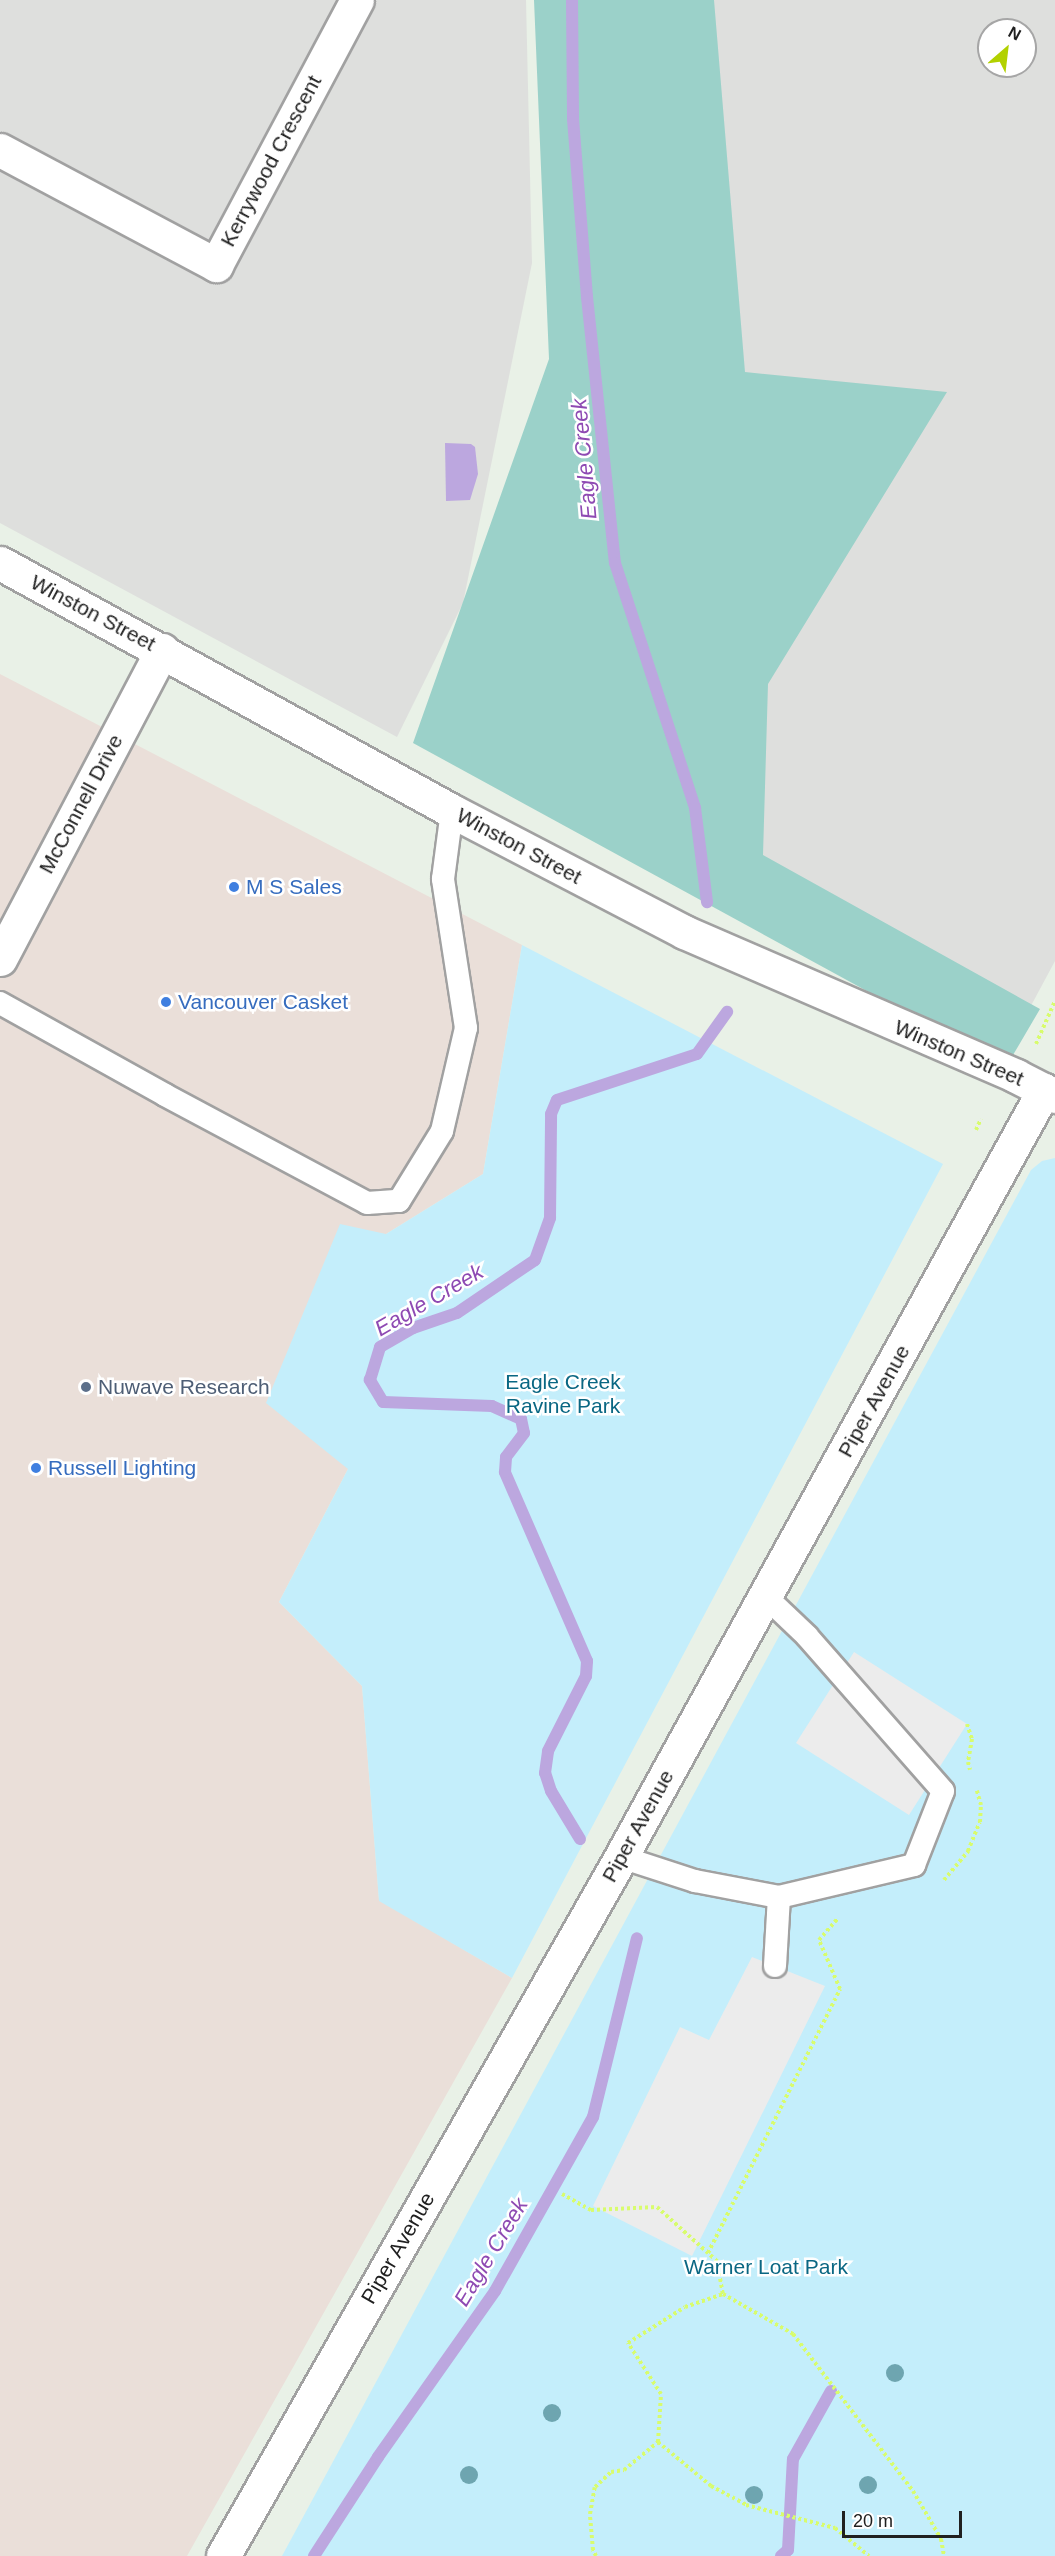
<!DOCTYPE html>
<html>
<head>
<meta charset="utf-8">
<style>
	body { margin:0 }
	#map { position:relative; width:1055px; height:2556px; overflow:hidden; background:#e9f1e7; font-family:Helvetica,sans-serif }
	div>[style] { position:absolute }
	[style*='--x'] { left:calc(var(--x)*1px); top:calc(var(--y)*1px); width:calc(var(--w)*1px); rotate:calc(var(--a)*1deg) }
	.residential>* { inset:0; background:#dedfdd }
	.industrial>* { inset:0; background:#eadfd9 }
	.forest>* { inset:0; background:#9bd1c9 }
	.park>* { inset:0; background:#c4eefb }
	.parking>* { inset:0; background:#ececec }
	.water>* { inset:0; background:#bca7df }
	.stream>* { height:12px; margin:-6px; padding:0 6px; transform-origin:6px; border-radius:6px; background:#bca7df }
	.path>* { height:4px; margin-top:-2px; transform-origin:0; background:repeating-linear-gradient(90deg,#d8fc6d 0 3px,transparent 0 6px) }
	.roads { filter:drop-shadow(2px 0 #a1a1a1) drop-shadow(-2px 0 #a1a1a1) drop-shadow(0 2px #a1a1a1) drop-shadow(0 -2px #a1a1a1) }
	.service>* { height:22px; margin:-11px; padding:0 11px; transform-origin:11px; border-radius:11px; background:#fff }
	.minor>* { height:33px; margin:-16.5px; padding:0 16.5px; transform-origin:16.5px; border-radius:16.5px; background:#fff }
	.tertiary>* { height:33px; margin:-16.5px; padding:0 16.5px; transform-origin:16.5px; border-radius:16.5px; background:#fff }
	.trees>* { width:18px; height:18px; margin:-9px; border-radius:50%; background:#6ea5b0 }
	.dots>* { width:16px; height:16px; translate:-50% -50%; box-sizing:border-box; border:3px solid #fff; border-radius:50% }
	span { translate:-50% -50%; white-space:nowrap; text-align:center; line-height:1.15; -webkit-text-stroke:5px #fff; paint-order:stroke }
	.street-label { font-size:21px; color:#202020 }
	.shop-label { font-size:21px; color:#366cbe }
	.left { translate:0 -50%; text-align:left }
	.park-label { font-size:21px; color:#0a6783 }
	.service-label { font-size:21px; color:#4e5e75 }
	.water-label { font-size:22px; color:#8e4ab3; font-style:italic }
	.north { position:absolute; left:977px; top:18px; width:60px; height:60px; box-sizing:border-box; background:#fff; border:2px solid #a6a6a6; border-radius:50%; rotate:28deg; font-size:16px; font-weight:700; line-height:24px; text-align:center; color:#202020 }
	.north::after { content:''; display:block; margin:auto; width:21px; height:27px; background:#b2d100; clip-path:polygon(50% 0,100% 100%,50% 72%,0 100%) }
	.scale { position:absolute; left:842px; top:2511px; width:120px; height:27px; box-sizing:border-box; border:3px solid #202020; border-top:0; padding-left:8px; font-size:18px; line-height:21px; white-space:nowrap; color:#202020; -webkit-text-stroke:4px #fff; paint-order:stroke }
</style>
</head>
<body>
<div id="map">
	<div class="residential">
		<div style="clip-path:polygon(0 0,526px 0,532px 263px,463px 603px,397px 737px,0 523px)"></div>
		<div style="clip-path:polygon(evenodd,633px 0,1055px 0,1055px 961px,1026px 1015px,733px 864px,633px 0,989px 30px,1025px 30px,1025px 66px,989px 66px,989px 30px)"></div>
	</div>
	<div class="industrial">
		<div style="clip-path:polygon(0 674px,522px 945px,483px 1174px,386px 1234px,348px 1469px,279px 1602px,362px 1686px,379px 1900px,512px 1978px,187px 2556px,0 2556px)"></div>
	</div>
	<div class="forest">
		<div style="clip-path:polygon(534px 0,714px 0,745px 372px,947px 392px,768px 684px,763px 855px,1040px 1009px,1006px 1067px,413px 743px,549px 359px)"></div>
	</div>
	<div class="park">
		<div style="clip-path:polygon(522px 945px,943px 1164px,512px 1978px,379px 1901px,362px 1686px,279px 1602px,348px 1469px,266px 1403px,340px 1224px,386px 1234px,483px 1174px)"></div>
		<div style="clip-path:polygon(1055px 1158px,1055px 2556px,282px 2556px,1031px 1170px,1042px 1161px)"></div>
	</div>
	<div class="parking">
		<div style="clip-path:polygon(854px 1652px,967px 1724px,909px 1815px,796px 1743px)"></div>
		<div style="clip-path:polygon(752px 1957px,825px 1986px,692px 2256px,593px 2206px,680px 2027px,709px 2040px)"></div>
	</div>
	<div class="water">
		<div style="clip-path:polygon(445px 443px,471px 444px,475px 447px,478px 474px,470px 500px,446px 501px)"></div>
	</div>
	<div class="stream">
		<div style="--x:572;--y:0;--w:119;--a:89.5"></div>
		<div style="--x:573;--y:119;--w:179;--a:85.5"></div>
		<div style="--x:587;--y:297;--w:267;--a:84"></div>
		<div style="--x:615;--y:563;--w:258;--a:71.9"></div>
		<div style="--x:695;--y:808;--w:95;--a:82.7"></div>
		<div style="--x:580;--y:1839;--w:56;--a:-121.1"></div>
		<div style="--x:551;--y:1791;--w:19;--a:-108"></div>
		<div style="--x:545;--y:1773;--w:22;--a:-82"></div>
		<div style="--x:548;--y:1751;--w:84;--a:-63.1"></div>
		<div style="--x:586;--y:1676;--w:15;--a:-86"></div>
		<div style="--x:587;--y:1661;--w:206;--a:-113.5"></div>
		<div style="--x:505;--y:1472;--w:15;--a:-86"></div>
		<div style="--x:506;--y:1457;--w:30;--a:-53"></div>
		<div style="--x:524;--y:1433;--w:14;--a:-102"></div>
		<div style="--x:521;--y:1419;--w:32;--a:-156"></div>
		<div style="--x:492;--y:1406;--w:109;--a:-177.9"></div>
		<div style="--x:383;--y:1402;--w:26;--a:-121"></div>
		<div style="--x:370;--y:1380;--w:34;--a:-73"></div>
		<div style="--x:380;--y:1347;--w:38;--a:-30"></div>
		<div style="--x:413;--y:1328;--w:46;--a:-18.8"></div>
		<div style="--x:457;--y:1313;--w:94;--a:-34.2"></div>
		<div style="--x:535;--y:1260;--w:45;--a:-70.3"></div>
		<div style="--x:550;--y:1218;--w:104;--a:-89.4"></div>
		<div style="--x:551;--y:1114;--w:15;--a:-67"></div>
		<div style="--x:557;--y:1100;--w:147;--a:-18.2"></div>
		<div style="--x:697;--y:1054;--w:52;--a:-54.5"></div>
		<div style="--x:314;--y:2556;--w:118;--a:-57.1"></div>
		<div style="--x:378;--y:2457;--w:203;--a:-54.8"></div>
		<div style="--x:495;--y:2291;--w:200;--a:-60.6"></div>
		<div style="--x:593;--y:2117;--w:184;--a:-76.2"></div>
		<div style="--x:781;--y:2556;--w:9;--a:-41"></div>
		<div style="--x:788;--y:2550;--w:91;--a:-86.9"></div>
		<div style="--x:793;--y:2459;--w:78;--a:-60.8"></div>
	</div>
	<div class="path">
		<div style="--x:1036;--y:1044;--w:47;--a:-66.2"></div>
		<div style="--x:976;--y:1130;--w:12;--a:-66"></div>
		<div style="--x:967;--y:1724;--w:16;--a:72"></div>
		<div style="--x:972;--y:1739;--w:23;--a:100"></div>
		<div style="--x:968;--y:1762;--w:8;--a:76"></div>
		<div style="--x:944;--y:1880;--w:38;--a:-50"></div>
		<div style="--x:968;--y:1851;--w:31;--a:-68"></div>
		<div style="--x:980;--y:1822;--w:17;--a:-87"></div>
		<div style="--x:981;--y:1805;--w:15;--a:-106"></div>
		<div style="--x:562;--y:2194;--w:33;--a:29"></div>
		<div style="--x:591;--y:2210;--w:66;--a:-2.6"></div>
		<div style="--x:657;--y:2207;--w:81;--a:42"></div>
		<div style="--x:717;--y:2261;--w:34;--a:80"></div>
		<div style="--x:723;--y:2294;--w:81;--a:29.7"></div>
		<div style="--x:793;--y:2334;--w:198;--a:52.6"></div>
		<div style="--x:913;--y:2491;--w:56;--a:59.7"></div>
		<div style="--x:941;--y:2539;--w:17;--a:80"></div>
		<div style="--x:708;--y:2253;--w:295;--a:-63.4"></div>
		<div style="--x:840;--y:1989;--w:53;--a:-113.2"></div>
		<div style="--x:819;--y:1940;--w:28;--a:-49"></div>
		<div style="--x:658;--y:2442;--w:69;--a:39.7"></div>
		<div style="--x:711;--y:2486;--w:40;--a:28"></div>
		<div style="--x:746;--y:2505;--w:92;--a:14.5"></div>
		<div style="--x:835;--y:2528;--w:44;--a:39.5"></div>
		<div style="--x:596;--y:2556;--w:7;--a:-117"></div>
		<div style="--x:593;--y:2550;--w:36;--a:-95"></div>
		<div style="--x:590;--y:2514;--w:27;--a:-80"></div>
		<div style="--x:595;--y:2487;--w:22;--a:-43"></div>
		<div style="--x:611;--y:2472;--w:13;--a:-9"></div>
		<div style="--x:624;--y:2470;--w:44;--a:-39.5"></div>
		<div style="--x:658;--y:2442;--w:48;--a:-86.4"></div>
		<div style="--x:661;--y:2394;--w:61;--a:-122.9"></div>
		<div style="--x:628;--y:2343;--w:67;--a:-32.3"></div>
		<div style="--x:685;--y:2307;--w:40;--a:-18.9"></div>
	</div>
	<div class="roads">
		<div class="service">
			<div style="--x:0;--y:1003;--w:189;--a:29.1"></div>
			<div style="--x:165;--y:1095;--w:229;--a:28.1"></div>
			<div style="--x:367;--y:1203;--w:32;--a:-4"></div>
			<div style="--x:399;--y:1201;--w:82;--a:-58.4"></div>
			<div style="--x:442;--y:1131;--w:106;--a:-76.9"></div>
			<div style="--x:466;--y:1028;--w:151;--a:-98.8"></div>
			<div style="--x:443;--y:879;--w:69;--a:-82.5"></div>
			<div style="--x:621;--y:1857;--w:78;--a:18"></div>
			<div style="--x:695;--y:1881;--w:86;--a:10.8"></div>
			<div style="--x:779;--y:1897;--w:139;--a:-13.3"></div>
			<div style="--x:914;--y:1865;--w:79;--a:-68.6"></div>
			<div style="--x:943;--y:1791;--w:206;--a:-131.3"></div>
			<div style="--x:807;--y:1636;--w:57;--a:-136.4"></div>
			<div style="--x:775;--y:1966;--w:69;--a:-86.7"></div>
		</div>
		<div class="minor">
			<div style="--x:0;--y:150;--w:245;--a:28"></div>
			<div style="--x:216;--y:265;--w:300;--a:-62"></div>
			<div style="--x:0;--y:959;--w:349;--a:-62.3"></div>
			<div style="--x:223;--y:2556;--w:804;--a:-60.34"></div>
			<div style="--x:621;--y:1857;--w:876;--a:-61.12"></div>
		</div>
		<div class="tertiary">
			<div style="--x:0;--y:563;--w:516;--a:28.75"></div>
			<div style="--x:452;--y:811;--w:262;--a:27.5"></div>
			<div style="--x:684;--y:932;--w:362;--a:23.4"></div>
			<div style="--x:1016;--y:1076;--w:44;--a:27.1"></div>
		</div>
	</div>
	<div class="trees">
		<div style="left:895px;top:2373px"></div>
		<div style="left:552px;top:2413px"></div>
		<div style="left:469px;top:2475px"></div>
		<div style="left:868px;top:2485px"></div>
		<div style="left:754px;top:2495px"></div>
	</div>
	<div class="dots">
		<div style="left:234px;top:887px;background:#3f7fe0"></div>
		<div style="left:166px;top:1002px;background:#3f7fe0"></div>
		<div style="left:86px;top:1387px;background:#5c6f8a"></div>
		<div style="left:36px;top:1468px;background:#3f7fe0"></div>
	</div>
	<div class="street-label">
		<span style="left:271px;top:161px;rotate:-62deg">Kerrywood Crescent</span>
		<span style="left:93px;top:613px;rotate:28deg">Winston Street</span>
		<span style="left:81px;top:804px;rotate:-62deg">McConnell Drive</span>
		<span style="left:519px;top:846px;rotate:28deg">Winston Street</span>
		<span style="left:959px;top:1053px;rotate:23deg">Winston Street</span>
		<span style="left:874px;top:1401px;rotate:-61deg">Piper Avenue</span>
		<span style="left:638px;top:1826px;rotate:-61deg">Piper Avenue</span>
		<span style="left:398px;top:2248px;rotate:-60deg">Piper Avenue</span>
	</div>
	<div class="shop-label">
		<span class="left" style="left:246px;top:887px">M S Sales</span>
		<span class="left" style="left:178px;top:1002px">Vancouver Casket</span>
		<span class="left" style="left:48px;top:1468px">Russell Lighting</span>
	</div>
	<div class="park-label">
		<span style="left:563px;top:1394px">Eagle Creek<br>Ravine Park</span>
		<span style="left:766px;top:2267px">Warner Loat Park</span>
	</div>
	<div class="service-label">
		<span class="left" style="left:98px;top:1387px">Nuwave Research</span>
	</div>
	<div class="water-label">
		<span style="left:584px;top:459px;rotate:-95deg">Eagle Creek</span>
		<span style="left:429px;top:1300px;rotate:-30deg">Eagle Creek</span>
		<span style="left:491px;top:2252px;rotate:-59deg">Eagle Creek</span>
	</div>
	<div class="north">N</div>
	<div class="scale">20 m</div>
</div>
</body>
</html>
